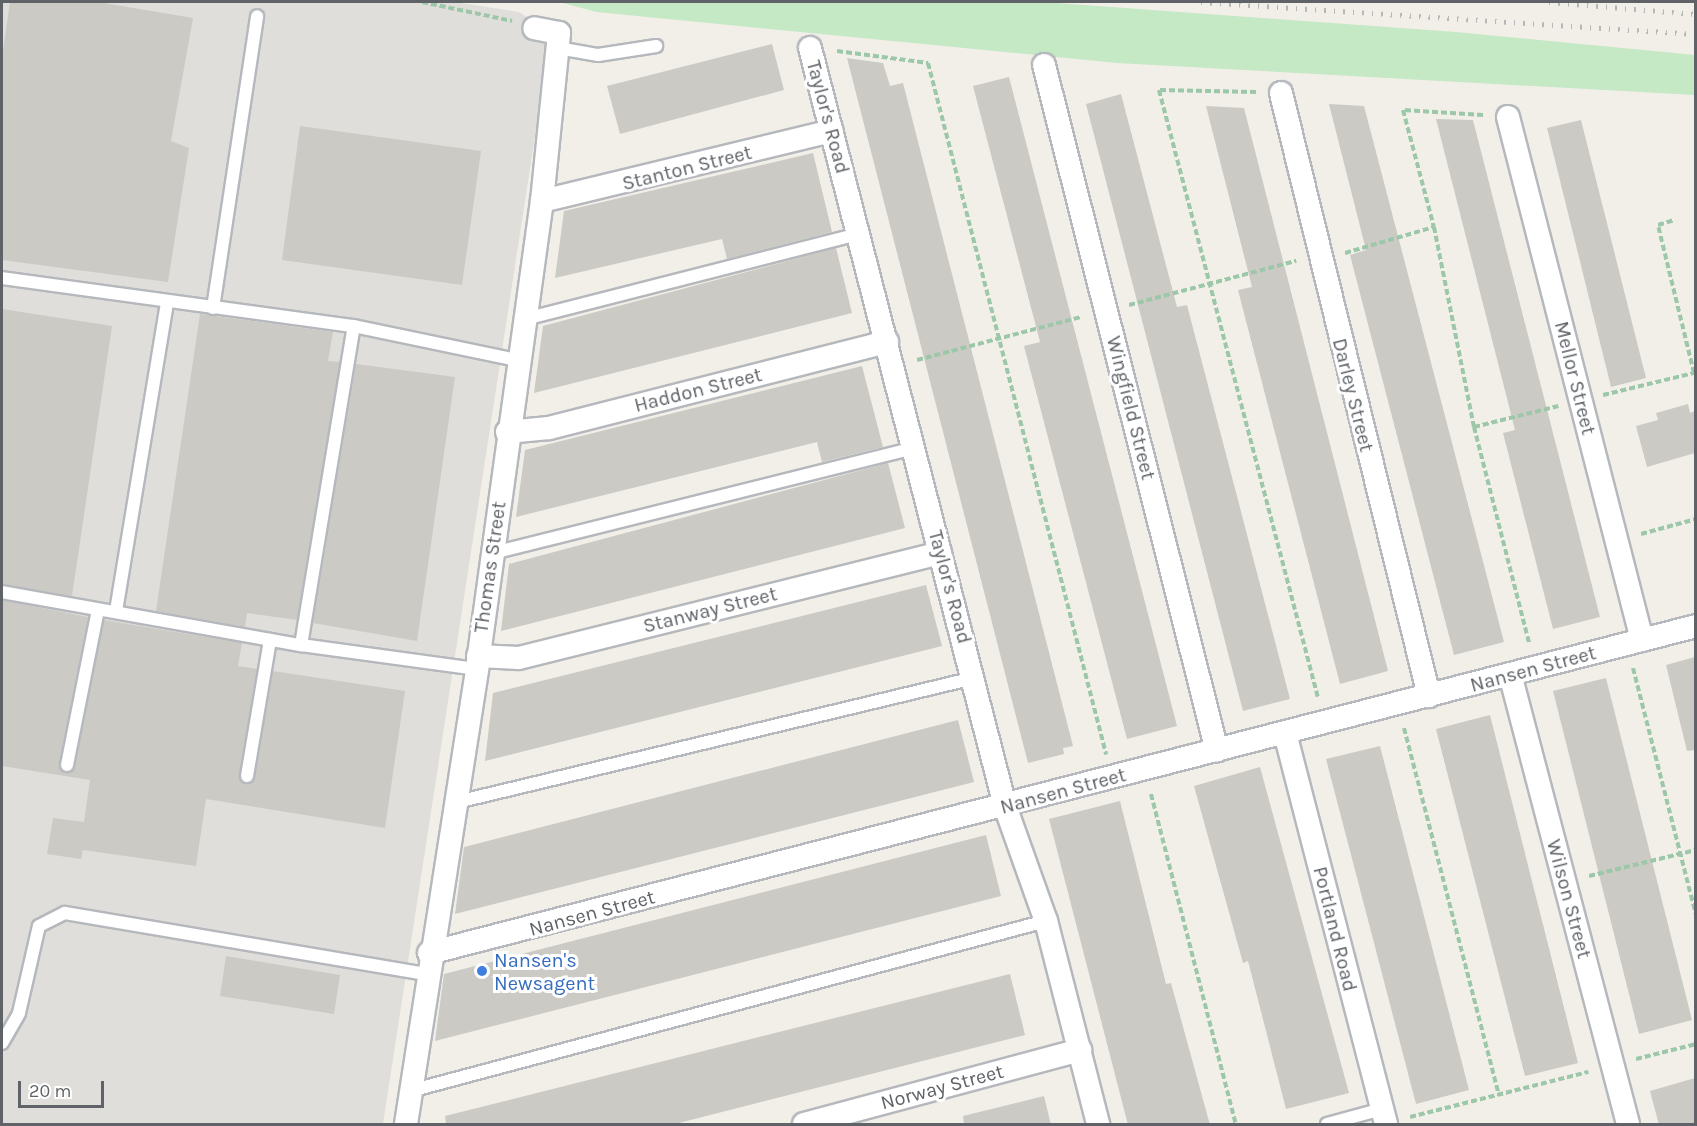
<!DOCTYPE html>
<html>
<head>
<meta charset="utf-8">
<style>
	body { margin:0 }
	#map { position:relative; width:1697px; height:1126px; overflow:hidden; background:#f1efe8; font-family:Karla,sans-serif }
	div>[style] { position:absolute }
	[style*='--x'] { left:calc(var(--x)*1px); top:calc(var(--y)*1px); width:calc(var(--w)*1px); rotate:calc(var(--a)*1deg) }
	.industrial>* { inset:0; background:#e0deda }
	.green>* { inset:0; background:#c5e8c5 }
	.building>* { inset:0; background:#cccac5 }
	.path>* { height:4px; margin-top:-2px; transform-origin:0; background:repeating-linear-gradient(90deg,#9cc7a9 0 6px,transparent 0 9px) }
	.roads { filter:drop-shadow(2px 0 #b5b8bc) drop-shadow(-2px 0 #b5b8bc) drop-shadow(0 2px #b5b8bc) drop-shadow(0 -2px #b5b8bc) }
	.service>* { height:12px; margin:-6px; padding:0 6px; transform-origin:6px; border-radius:6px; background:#fff }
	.minor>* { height:22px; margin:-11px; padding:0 11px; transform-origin:11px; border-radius:11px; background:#fff }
	.rail>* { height:4.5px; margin-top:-2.25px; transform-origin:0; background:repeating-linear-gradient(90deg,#b6b7b8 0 1.5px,transparent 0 9.5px) }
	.dots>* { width:16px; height:16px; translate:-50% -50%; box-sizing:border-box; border:3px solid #fff; border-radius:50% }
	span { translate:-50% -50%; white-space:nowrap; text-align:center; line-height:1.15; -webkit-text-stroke:6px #fff; paint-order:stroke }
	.street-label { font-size:20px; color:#5f6368 }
	.shop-label { font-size:20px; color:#366cbe }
	.left { translate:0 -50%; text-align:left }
	.frame { position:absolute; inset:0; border:3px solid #5f6368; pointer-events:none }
	.scale { position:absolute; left:18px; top:1081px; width:86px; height:27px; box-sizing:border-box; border:3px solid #5f6368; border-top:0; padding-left:8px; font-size:18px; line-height:21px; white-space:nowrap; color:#5f6368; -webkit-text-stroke:4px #fff; paint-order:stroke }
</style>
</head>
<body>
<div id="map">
	<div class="industrial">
		<div style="clip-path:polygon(2px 2px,454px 2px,519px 12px,540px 26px,549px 45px,383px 1124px,2px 1124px)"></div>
	</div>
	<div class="green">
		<div style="clip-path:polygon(559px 2px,1043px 2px,1456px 32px,1695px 55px,1695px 95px,1117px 63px,597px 12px)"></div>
	</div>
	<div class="building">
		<div style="clip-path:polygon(10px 2px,98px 2px,193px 18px,171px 141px,189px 148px,168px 282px,2px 260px,2px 58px)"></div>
		<div style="clip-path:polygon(772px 44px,784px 90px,620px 134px,607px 86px)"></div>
		<div style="clip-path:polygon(847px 58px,883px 63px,890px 86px,903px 83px,1073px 746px,1063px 748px,1064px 754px,1028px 763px)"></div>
		<div style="clip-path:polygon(1009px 77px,1177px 726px,1127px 739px,1024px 346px,1040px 342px,973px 86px)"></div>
		<div style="clip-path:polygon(1121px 94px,1177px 307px,1187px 305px,1290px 699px,1243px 711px,1086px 104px)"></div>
		<div style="clip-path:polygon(1329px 104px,1364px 106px,1504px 642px,1454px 655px,1350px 255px,1366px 250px)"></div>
		<div style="clip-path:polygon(1206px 106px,1244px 108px,1388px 671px,1340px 684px,1238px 290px,1252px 287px)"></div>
		<div style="clip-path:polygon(1436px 119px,1473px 120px,1600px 617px,1553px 629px,1503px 433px,1515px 430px)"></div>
		<div style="clip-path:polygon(1581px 120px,1646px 378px,1611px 387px,1547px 128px)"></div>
		<div style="clip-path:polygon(300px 126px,481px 151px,462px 285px,282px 260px)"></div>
		<div style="clip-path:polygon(813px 153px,832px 232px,727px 259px,722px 239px,555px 278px,564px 211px)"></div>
		<div style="clip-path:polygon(836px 248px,852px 313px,534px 393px,543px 326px)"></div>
		<div style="clip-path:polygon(2px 309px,112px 326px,72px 596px,2px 584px)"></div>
		<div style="clip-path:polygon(200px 314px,333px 332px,328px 361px,340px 362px,297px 620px,247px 613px,245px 627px,156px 611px)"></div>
		<div style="clip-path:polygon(356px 364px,455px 377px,417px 641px,313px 623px)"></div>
		<div style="clip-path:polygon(862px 366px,883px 447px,822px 462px,817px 442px,516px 517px,525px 450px)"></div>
		<div style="clip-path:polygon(1688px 404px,1690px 413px,1695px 411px,1695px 453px,1647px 467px,1636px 426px,1658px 420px,1656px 413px)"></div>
		<div style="clip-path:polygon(888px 463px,905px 528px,501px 631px,509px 564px)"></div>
		<div style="clip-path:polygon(926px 585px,942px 646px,485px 761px,493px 693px)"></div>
		<div style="clip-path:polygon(2px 600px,88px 617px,59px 763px,65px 773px,75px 767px,104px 620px,242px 643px,238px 666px,257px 669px,239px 775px,245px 784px,255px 777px,273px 671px,405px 691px,385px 828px,206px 799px,196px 866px,83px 850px,81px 859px,47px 854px,53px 818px,84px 822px,90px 780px,2px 766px)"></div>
		<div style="clip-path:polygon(1695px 657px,1695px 750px,1687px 751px,1666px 665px)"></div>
		<div style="clip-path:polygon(1606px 678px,1692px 1020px,1639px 1034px,1553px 691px)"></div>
		<div style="clip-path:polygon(1490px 715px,1578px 1063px,1525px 1076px,1436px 729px)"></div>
		<div style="clip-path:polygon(958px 720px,974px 782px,455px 914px,464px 847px)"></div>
		<div style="clip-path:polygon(1380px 746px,1469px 1090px,1416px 1104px,1326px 759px)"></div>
		<div style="clip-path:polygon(1260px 767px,1349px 1093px,1286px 1109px,1248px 961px,1243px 963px,1194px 786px)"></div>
		<div style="clip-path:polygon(1120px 801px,1166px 984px,1171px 983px,1210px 1125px,1128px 1125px,1049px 819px)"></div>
		<div style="clip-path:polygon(986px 835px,1001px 896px,435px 1041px,444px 974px)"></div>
		<div style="clip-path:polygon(226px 956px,340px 975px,334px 1014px,220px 996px)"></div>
		<div style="clip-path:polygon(1010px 974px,1025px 1035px,671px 1125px,446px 1125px,445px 1116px)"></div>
		<div style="clip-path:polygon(1695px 1078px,1695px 1125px,1659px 1125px,1650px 1091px)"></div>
		<div style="clip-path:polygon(1044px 1096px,1051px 1125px,964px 1125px,963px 1116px)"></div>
	</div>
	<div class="path">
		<div style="--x:422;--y:2;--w:92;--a:11.9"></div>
		<div style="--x:837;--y:51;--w:92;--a:7.5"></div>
		<div style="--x:928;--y:63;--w:714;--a:75.55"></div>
		<div style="--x:1256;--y:92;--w:97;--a:-178.8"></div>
		<div style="--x:1159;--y:90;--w:628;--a:75.34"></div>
		<div style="--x:1483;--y:115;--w:80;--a:-176.4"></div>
		<div style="--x:1403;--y:110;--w:121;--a:75.2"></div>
		<div style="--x:1434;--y:227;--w:204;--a:78.7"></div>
		<div style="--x:1474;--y:427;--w:223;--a:75.7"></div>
		<div style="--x:1345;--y:253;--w:93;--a:-16.3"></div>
		<div style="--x:1129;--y:305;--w:173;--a:-14.8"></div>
		<div style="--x:917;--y:360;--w:170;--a:-14.7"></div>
		<div style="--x:1603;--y:395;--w:94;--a:-13.6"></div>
		<div style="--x:1694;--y:373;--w:152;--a:-103.7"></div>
		<div style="--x:1658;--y:225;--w:17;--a:-17"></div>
		<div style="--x:1474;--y:427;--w:87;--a:-14"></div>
		<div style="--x:1641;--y:534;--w:57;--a:-15.3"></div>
		<div style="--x:1633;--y:668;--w:256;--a:75.7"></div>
		<div style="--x:1404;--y:728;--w:379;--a:75.5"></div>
		<div style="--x:1151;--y:794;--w:341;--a:75.6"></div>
		<div style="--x:1589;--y:876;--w:110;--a:-13.7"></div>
		<div style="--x:1636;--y:1059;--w:62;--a:-14"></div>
		<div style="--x:1410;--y:1117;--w:184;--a:-14.2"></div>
	</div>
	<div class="roads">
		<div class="service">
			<div style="--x:558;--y:48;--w:41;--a:9.9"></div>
			<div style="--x:598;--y:55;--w:59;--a:-8.8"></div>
			<div style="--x:2;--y:278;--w:355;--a:7.8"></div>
			<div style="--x:354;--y:326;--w:167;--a:11.8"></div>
			<div style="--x:213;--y:308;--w:295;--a:-81.4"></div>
			<div style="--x:525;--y:319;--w:345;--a:-14.3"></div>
			<div style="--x:493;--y:553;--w:434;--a:-14"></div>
			<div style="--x:2;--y:592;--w:304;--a:10.1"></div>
			<div style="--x:301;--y:645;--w:178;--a:7.8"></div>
			<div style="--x:116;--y:611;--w:312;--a:-80.6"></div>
			<div style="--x:301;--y:645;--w:323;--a:-80.6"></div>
			<div style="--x:67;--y:765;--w:158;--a:-78.7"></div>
			<div style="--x:247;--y:776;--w:138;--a:-80.4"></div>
			<div style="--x:457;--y:802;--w:532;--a:-13.49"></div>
			<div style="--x:2;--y:1043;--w:34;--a:-60"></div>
			<div style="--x:19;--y:1013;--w:89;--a:-77.1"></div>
			<div style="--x:39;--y:926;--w:29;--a:-27"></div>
			<div style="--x:65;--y:913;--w:366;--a:9.6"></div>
			<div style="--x:410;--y:1091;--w:658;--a:-14.97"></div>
			<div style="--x:1327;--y:1124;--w:57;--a:-15.3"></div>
		</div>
		<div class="minor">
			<div style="--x:810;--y:48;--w:783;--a:75.57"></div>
			<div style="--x:1005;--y:806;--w:122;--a:70.4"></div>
			<div style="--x:1046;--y:921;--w:210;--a:75.6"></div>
			<div style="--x:1044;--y:65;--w:707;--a:75.85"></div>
			<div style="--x:1281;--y:93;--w:621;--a:76.21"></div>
			<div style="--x:1508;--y:117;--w:540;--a:75.63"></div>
			<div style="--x:542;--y:201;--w:298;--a:-13.6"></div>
			<div style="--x:507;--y:432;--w:42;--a:-5.4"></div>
			<div style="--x:549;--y:428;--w:349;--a:-14.3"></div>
			<div style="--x:478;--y:656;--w:41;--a:2.8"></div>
			<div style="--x:519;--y:658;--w:434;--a:-14"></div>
			<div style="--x:1510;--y:674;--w:465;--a:75.3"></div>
			<div style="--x:1285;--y:733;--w:404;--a:75.5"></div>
			<div style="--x:429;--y:953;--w:1309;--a:-14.47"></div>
			<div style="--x:406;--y:1124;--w:461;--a:-81.1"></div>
			<div style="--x:477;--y:669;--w:472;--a:-82.1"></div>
			<div style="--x:542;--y:201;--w:169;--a:-84.2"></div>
			<div style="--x:559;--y:33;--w:25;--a:-169"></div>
			<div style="--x:804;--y:1124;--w:286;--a:-15"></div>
		</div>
	</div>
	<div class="rail">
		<div style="--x:1201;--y:2;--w:496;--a:3.7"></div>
		<div style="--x:1549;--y:2;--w:147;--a:4.7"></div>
	</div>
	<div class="dots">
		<div style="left:482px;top:971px;background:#3f7fe0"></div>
	</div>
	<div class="street-label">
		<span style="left:828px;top:117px;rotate:75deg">Taylor's Road</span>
		<span style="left:687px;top:168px;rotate:-14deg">Stanton Street</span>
		<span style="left:1575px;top:378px;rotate:76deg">Mellor Street</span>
		<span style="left:698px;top:390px;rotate:-14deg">Haddon Street</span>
		<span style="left:1353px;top:395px;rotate:76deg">Darley Street</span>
		<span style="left:1131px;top:408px;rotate:76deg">Wingfield Street</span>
		<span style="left:490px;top:567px;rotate:-82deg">Thomas Street</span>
		<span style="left:950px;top:587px;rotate:75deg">Taylor's Road</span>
		<span style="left:710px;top:610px;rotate:-14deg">Stanway Street</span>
		<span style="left:1533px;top:669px;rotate:-15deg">Nansen Street</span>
		<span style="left:1063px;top:791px;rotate:-15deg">Nansen Street</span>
		<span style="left:1569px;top:899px;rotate:75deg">Wilson Street</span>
		<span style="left:592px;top:913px;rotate:-15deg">Nansen Street</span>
		<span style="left:1335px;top:929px;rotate:76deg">Portland Road</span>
		<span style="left:942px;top:1087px;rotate:-15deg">Norway Street</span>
	</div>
	<div class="shop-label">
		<span class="left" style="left:494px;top:972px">Nansen's<br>Newsagent</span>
	</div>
	<div class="frame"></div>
	<div class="scale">20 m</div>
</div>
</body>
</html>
